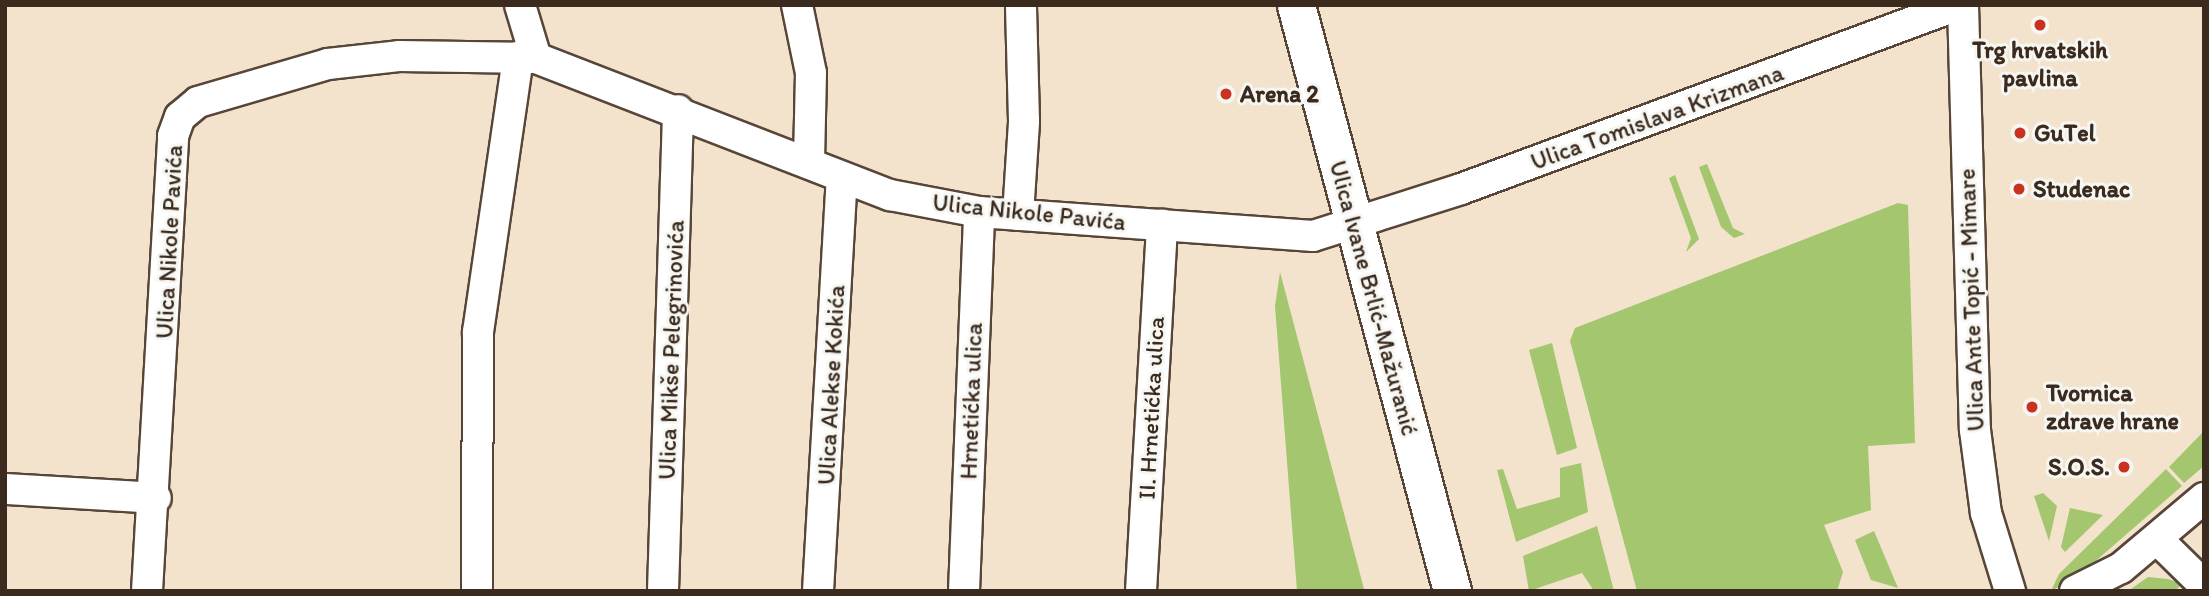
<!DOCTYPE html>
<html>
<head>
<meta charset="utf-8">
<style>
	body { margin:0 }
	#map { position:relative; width:2209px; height:596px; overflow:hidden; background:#f3e3cc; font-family:Itim,sans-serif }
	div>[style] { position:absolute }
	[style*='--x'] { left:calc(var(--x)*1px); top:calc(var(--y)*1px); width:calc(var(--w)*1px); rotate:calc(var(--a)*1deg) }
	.green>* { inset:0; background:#a4c66f }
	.roads { filter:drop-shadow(2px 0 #574638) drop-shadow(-2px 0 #574638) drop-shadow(0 2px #574638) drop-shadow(0 -2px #574638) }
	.minor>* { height:30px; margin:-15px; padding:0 15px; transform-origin:15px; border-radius:15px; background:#fff }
	.tertiary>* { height:37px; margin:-18.5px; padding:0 18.5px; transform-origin:18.5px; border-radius:18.5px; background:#fff }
	.dots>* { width:19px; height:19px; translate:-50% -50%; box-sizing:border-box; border:4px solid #f6f6f2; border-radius:50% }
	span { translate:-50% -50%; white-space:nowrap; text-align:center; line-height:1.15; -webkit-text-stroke:6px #f6f6f2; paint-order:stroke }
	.poi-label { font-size:24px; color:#3b2a1e; font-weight:700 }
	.left { translate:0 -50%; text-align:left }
	.right { translate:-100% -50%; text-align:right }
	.street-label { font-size:24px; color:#3b2a1e }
	.frame { position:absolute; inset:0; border:7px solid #3b2a1e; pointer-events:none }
</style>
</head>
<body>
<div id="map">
	<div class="green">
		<div style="clip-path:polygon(1707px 164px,1733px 228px,1745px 234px,1734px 238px,1721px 227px,1699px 167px)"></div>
		<div style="clip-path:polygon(1675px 175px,1699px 239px,1686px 252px,1691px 238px,1669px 178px)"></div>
		<div style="clip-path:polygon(1898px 203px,1908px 205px,1915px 443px,1868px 446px,1871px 510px,1824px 525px,1843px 572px,1837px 591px,1637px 591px,1570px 341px,1575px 328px)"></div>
		<div style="clip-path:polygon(1280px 272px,1364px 589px,1364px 591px,1297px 591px,1275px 306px)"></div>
		<div style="clip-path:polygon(1552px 343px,1577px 448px,1557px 455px,1529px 350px)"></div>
		<div style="clip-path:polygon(2204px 431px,2204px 466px,2184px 483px,2169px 467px)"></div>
		<div style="clip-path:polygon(1581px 463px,1588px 512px,1516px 542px,1497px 470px,1503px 469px,1517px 509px,1560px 497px,1560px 468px)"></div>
		<div style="clip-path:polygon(2166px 469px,2182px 486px,2076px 578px,2051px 591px,2059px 574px)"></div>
		<div style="clip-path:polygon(2043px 493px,2057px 506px,2049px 541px,2034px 496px)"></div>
		<div style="clip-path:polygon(2070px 508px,2103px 515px,2065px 552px,2061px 547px)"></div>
		<div style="clip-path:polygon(1597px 526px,1614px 591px,1594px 591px,1582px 573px,1529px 591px,1523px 556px)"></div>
		<div style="clip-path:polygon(1874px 531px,1898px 588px,1871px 580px,1855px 540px)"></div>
		<div style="clip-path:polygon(2148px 577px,2168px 579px,2182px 584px,2175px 591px,2128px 591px)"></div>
	</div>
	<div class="roads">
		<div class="minor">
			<div style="--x:520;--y:5;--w:55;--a:73.2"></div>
			<div style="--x:797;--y:5;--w:69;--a:78.4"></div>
			<div style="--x:811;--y:73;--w:88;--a:91.3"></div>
			<div style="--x:1963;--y:5;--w:425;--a:88.4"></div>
			<div style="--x:1975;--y:430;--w:84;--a:82.5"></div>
			<div style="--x:1986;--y:513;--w:82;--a:72.9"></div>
			<div style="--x:1018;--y:215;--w:94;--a:-86.3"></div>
			<div style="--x:1024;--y:121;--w:116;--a:-91.5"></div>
			<div style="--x:5;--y:489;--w:151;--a:3.4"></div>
			<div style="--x:2157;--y:539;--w:66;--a:44.4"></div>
			<div style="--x:147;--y:591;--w:456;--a:-86.7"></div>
			<div style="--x:173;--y:136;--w:20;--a:-70"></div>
			<div style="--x:180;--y:117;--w:23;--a:-40"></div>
			<div style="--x:198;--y:102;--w:135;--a:-16.3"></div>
			<div style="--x:328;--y:64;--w:71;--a:-6.4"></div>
			<div style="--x:399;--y:56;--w:137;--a:0.8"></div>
			<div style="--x:536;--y:58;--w:380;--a:21.2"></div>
			<div style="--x:890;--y:195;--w:91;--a:10.8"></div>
			<div style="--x:979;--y:212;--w:335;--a:4.1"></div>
			<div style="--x:1313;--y:236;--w:155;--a:-17.6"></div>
			<div style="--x:1461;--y:189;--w:530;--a:-20.32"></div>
			<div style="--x:477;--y:591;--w:259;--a:-89.8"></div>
			<div style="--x:478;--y:332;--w:278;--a:-81.7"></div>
			<div style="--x:663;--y:591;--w:481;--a:-88.2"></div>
			<div style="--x:818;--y:591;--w:413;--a:-86.7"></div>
			<div style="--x:964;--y:591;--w:379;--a:-87.7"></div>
			<div style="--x:1141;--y:591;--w:367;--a:-86.7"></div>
			<div style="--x:2075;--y:591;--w:51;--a:-26.6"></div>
			<div style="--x:2121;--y:568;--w:109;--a:-40.1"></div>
		</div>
		<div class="tertiary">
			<div style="--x:1296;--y:5;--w:606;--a:75.09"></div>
		</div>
	</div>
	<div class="dots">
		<div style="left:2040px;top:25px;background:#c8321e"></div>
		<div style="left:1226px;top:94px;background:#c8321e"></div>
		<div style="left:2020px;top:133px;background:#c8321e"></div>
		<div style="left:2019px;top:189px;background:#c8321e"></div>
		<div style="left:2032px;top:407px;background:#c8321e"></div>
		<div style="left:2124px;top:467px;background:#c8321e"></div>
	</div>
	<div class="poi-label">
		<span style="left:2040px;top:64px">Trg hrvatskih<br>pavlina</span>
		<span class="left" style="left:1240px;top:94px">Arena 2</span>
		<span class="left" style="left:2034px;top:133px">GuTel</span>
		<span class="left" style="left:2033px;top:189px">Studenac</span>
		<span class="left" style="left:2046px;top:407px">Tvornica<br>zdrave hrane</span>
		<span class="right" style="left:2110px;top:467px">S.O.S.</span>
	</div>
	<div class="street-label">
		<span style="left:1657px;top:117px;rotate:-20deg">Ulica Tomislava Krizmana</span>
		<span style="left:1029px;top:212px;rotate:6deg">Ulica Nikole Pavića</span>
		<span style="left:169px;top:242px;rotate:-87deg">Ulica Nikole Pavića</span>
		<span style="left:1374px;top:298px;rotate:75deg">Ulica Ivane Brlić-Mažuranić</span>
		<span style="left:1971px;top:300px;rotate:-92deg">Ulica Ante Topić - Mimare</span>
		<span style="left:671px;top:350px;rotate:-88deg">Ulica Mikše Pelegrinovića</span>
		<span style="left:831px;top:385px;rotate:-87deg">Ulica Alekse Kokića</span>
		<span style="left:971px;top:401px;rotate:-88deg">Hrnetićka ulica</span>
		<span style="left:1151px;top:408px;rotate:-87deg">II. Hrnetićka ulica</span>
	</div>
	<div class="frame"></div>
</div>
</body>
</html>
